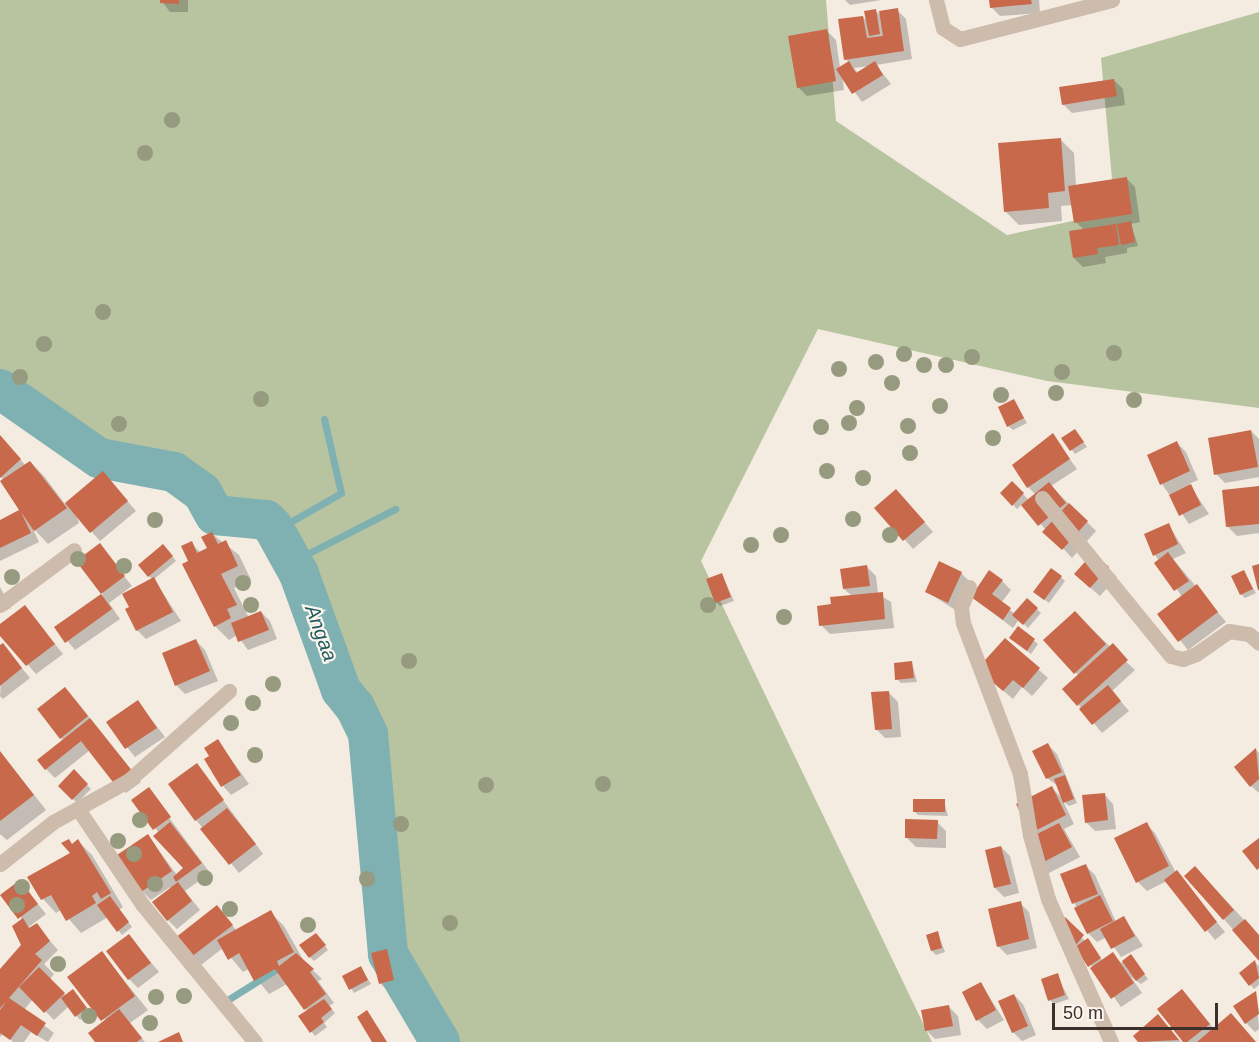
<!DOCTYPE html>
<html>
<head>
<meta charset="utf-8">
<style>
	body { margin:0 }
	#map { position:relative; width:1259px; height:1042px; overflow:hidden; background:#f4ebe1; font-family:Helvetica,sans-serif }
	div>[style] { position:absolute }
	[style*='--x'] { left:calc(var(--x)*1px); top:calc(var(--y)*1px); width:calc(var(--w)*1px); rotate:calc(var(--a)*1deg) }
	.green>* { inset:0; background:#b8c4a0 }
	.shadow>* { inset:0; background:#0003 }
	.stream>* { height:7px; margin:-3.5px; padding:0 3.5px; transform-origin:3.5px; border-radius:3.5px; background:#7fb0b2 }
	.river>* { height:40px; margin:-20px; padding:0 20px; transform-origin:20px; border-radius:20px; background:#7fb0b2 }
	.building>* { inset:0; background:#c8694b }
	.street>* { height:15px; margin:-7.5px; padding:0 7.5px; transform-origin:7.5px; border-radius:7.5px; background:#cdbbac }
	.trees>* { width:16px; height:16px; margin:-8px; border-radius:50%; background:#969b7f }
	span { translate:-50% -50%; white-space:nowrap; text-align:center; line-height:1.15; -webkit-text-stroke:4.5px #fbf5ee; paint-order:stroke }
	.water-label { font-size:20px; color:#1f5a5e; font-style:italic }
	.scale { position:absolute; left:1052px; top:1003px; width:166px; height:27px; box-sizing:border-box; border:3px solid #3b302b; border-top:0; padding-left:8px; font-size:18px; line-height:21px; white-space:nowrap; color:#3b302b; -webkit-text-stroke:4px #fbf5ee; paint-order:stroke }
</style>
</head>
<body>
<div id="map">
	<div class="green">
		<div style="clip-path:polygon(0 0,826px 0,836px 121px,1007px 235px,1115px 212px,1101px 58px,1259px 12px,1259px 408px,1047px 381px,818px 329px,701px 561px,932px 1042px,440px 1042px,388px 954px,368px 734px,361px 716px,341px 690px,299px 574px,273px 527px,266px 520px,215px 515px,202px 492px,174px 472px,99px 458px,0 389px)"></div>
	</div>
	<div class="shadow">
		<div style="clip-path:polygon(161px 0,188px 0,188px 12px,170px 12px)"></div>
		<div style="clip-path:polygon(845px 0,881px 0,850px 5px)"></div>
		<div style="clip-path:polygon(991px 0,1039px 0,1040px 13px,1000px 16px,991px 7px)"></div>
		<div style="clip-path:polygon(evenodd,897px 10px,906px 19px,912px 59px,876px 65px,891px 84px,862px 102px,842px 75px,844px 90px,807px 96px,798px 87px,827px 31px,836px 40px,840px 68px,849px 63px,846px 59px,863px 17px,868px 22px,876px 11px,881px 16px,897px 10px,870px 66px,858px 73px,854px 68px,870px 66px)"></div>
		<div style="clip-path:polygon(1114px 80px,1123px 89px,1125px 105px,1072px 113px,1063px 104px)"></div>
		<div style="clip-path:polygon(1060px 139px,1074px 153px,1076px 186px,1126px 178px,1135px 187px,1140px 222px,1131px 224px,1138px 246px,1127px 248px,1127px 253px,1105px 257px,1106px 263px,1083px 267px,1074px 258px,1084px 230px,1076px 222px,1073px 205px,1061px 206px,1062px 221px,1019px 225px,1005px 211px)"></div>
		<div style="clip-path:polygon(1014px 401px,1027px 423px,1013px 430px,1008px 426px)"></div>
		<div style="clip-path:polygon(1075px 430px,1087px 447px,1075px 454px,1063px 438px)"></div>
		<div style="clip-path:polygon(1251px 431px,1259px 439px,1259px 477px,1225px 483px,1216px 474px)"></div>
		<div style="clip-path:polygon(1052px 435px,1077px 469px,1051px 486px,1096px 531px,1072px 558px,1022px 504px,1017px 509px,1002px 493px,1012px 483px,1029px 500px,1036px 495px,1028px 487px)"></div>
		<div style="clip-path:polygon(0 436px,26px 466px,30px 462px,44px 476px,65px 504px,103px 473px,136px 511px,100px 541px,76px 514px,79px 523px,48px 544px,32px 527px,39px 542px,0 561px,0 521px,22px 511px,0 475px)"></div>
		<div style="clip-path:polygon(1177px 443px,1186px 452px,1198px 480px,1189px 484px,1209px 514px,1189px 524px,1162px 484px)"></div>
		<div style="clip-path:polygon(1259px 488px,1259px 533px,1237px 536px,1228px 527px)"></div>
		<div style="clip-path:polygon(905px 500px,933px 532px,913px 549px,877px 508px)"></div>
		<div style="clip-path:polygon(1168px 524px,1186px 553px,1173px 559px,1226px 622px,1188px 650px,1159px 614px,1182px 597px,1155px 555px)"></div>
		<div style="clip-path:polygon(212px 534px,239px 555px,251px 580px,234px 588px,249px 618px,261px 612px,270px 621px,277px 639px,248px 650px,237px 635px,229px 640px,215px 626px,190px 561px,191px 543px,201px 553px,209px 549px)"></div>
		<div style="clip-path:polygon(99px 545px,132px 586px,109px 603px,120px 619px,75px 650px,56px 627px,103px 594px,78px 561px)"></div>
		<div style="clip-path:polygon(167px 550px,176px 561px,154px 579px,181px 621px,146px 639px,137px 630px,153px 580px,149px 576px)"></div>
		<div style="clip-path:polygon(867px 567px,876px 576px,878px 594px,891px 602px,894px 628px,830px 634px,821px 625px,833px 606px,852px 596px,844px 589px)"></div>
		<div style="clip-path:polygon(1108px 568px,1117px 577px,1100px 596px,1085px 583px)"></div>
		<div style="clip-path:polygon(1244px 572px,1256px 593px,1245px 598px,1241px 594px)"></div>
		<div style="clip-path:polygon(961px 573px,970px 582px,957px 611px,927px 592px)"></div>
		<div style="clip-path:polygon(722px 575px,734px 601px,720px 606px,716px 602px)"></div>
		<div style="clip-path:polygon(1061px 577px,1065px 581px,1049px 603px,1039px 596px)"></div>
		<div style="clip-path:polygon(1002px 581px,1011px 590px,1001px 603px,1015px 614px,1027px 600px,1041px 613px,1028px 628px,1019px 619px,1013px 628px,972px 597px)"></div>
		<div style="clip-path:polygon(0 587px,11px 608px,0 613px)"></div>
		<div style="clip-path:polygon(25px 607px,63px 654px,36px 674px,0 633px,0 626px)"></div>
		<div style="clip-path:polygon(1084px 622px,1135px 670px,1112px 691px,1129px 711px,1102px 733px,1065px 689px,1079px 676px,1045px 640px)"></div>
		<div style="clip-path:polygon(1018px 628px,1038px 644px,1031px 654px,1015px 642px)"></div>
		<div style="clip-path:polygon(1005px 640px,1048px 678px,1032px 696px,1022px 687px,1013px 699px,988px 678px)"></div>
		<div style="clip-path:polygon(196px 641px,205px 650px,218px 681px,185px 694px,176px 685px)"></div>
		<div style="clip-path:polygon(3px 645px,30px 678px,3px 699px,0 696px)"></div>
		<div style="clip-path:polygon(912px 663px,917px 682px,901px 683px,897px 679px)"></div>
		<div style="clip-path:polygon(889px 693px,898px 702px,901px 737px,885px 738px,876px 729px)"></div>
		<div style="clip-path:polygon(74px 698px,141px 782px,126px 793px,90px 750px,55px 778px,46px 769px,64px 741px,61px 738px)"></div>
		<div style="clip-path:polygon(138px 702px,165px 737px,135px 757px,108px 723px)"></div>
		<div style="clip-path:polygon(218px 741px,249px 784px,231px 795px,223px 786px,211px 757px)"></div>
		<div style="clip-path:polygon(1048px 745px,1057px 754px,1077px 803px,1069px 806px,1063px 801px,1074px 824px,1064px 829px,1080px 857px,1049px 873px,1040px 864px,1032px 832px,1051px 787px,1064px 800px,1058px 786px,1047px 778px)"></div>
		<div style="clip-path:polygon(1256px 750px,1259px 753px,1259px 793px,1251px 786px)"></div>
		<div style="clip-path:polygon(0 752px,46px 810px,7px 840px,0 834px)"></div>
		<div style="clip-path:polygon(197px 765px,263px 854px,239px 873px,196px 820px)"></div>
		<div style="clip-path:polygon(74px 772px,91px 789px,77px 803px,60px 786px)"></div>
		<div style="clip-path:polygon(148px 789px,210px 873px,185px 891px,200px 910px,177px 929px,168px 920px,170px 887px,151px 900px,142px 891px,148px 836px,177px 875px,185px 868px,155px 836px,159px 833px,133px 800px)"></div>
		<div style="clip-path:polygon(1104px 794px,1113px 804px,1116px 829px,1095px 831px,1086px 822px)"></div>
		<div style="clip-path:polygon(944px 801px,948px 816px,918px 815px,914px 811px)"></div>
		<div style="clip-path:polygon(937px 822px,946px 831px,946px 848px,916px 847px,907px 838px)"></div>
		<div style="clip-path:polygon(1146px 824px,1155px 833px,1176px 873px,1225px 932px,1215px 940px,1167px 881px,1147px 891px,1138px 882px,1116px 839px)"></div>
		<div style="clip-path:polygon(78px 841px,92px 855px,123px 907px,119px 910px,132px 927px,122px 935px,108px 917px,81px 933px,61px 910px,56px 913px,43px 899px,29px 878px,72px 853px,73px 845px)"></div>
		<div style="clip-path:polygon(1001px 847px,1010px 856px,1019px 893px,1004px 897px,995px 888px)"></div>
		<div style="clip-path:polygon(1086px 866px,1095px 875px,1116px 922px,1124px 918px,1143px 946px,1121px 957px,1107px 937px,1097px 942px,1088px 933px,1062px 875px)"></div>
		<div style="clip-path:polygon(1186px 876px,1204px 877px,1259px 936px,1259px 959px)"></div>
		<div style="clip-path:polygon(20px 882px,46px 914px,26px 929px,36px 925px,58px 950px,44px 964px,54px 974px,50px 979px,66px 996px,77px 995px,90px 1013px,80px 1020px,69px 1006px,54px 1020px,33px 999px,24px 1010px,54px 1033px,48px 1042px,31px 1032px,24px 1042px,13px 1042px,4px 1033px,0 1037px,0 971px,22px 945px)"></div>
		<div style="clip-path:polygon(1020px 903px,1029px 912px,1037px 948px,1007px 955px,998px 946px)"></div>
		<div style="clip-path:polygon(217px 907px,237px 931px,270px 912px,284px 926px,305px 963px,322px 979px,318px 981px,334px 1003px,329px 1006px,335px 1013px,324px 1023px,327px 1027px,315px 1036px,300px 1017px,308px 1012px,287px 984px,269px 994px,249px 969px,243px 972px,223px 948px,201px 965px,192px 956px)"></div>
		<div style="clip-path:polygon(1065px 919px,1103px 961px,1113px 954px,1121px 963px,1131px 956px,1148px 979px,1141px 984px,1131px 977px,1142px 993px,1121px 1007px,1078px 947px,1058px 927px)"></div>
		<div style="clip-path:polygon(938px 933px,945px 952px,936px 955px,932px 951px)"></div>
		<div style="clip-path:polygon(129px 936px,159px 972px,138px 988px,129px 979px)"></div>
		<div style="clip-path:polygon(320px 939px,328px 950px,314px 961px,310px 957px)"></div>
		<div style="clip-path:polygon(387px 951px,398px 984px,384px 987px,380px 983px)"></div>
		<div style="clip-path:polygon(102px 953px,148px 1010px,130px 1023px,145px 1042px,97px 1042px,105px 1023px)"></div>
		<div style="clip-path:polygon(1255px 962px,1259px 966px,1259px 985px,1254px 989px,1241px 973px)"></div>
		<div style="clip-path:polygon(361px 968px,371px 984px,354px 993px,344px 977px)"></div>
		<div style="clip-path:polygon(1057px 975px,1069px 999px,1054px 1004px,1050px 1000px)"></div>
		<div style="clip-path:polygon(981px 984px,1004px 1020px,987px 1029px,978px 1020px)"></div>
		<div style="clip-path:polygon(1182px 991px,1214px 1029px,1231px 1015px,1256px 1042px,1185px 1042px)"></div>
		<div style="clip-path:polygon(1256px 993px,1259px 1029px,1255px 1032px,1246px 1023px)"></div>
		<div style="clip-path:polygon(1014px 995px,1023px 1004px,1036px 1035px,1022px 1041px,1013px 1032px)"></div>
		<div style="clip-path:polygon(949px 1007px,958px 1016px,961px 1035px,935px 1039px,926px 1030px)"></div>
		<div style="clip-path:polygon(1167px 1025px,1181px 1042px,1140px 1042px,1135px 1036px)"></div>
	</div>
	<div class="stream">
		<div style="--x:292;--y:521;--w:56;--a:-29.7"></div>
		<div style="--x:341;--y:493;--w:76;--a:-102.9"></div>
		<div style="--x:309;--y:553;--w:97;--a:-27.1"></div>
		<div style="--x:229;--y:999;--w:54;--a:-32.2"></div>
	</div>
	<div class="river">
		<div style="--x:0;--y:389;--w:121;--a:34.9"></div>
		<div style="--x:99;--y:458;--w:76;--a:10.6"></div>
		<div style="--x:174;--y:472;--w:34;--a:36"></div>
		<div style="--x:202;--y:492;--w:26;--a:61"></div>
		<div style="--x:215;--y:515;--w:51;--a:5.6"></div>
		<div style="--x:266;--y:520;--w:10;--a:45"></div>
		<div style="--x:273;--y:527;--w:54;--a:61"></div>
		<div style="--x:299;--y:574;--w:123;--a:70.1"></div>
		<div style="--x:341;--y:690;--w:22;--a:51"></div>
		<div style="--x:355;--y:707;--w:30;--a:64"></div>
		<div style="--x:368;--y:734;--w:221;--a:84.8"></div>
		<div style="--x:388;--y:954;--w:102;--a:59.4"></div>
	</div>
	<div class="building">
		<div style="clip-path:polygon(160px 0,179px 0,179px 4px,160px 3px)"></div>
		<div style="clip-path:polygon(989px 0,1031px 0,1032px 4px,990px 8px)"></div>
		<div style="clip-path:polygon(898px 8px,904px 51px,844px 60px,838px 19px,863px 16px,867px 38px,883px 36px,879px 11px)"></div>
		<div style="clip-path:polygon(876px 9px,880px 34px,869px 36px,864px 11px)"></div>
		<div style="clip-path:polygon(827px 29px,836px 81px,797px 88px,788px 36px)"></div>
		<div style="clip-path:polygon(849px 61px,856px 73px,875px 61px,883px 75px,852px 94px,836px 69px)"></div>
		<div style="clip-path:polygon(1114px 79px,1117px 96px,1062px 105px,1059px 87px)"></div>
		<div style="clip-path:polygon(1061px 138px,1065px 191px,1048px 193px,1049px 208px,1004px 212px,998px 143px)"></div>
		<div style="clip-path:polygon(1127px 177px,1132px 214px,1074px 223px,1068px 186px)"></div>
		<div style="clip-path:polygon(1131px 221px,1135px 242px,1121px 245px,1117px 224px)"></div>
		<div style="clip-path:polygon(1116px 224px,1119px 245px,1097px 248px,1098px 254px,1073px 258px,1069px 231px)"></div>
		<div style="clip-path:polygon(1014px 399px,1024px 418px,1007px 427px,998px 407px)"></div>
		<div style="clip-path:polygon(1075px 429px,1084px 442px,1070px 451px,1061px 438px)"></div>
		<div style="clip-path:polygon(1251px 430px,1258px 467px,1214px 475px,1208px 438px)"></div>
		<div style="clip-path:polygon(1053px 433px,1070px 459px,1027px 488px,1012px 465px)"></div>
		<div style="clip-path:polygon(0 435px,21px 459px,0 478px)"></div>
		<div style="clip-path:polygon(1177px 441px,1190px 471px,1160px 485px,1147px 455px)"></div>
		<div style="clip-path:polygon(30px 461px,67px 508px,34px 531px,21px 512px,31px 533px,0 548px,0 520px,19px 510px,0 481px)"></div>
		<div style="clip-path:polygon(103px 471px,128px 501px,90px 533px,65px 503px)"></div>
		<div style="clip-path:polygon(1012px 481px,1024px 493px,1012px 506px,1000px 493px)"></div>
		<div style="clip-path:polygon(1049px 482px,1066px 503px,1038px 526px,1021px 505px)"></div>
		<div style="clip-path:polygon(1191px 484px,1201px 505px,1179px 516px,1169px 495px)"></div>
		<div style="clip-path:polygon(1259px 486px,1259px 524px,1226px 527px,1222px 490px)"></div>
		<div style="clip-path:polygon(896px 489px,925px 522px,903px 541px,874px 508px)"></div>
		<div style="clip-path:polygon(1069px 503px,1088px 521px,1062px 550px,1042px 532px)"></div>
		<div style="clip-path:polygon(1169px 523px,1178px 544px,1153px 556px,1144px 534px)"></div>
		<div style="clip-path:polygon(212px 532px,218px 544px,226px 540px,238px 566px,221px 574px,237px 605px,227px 609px,231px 618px,214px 627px,182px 564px,188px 561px,181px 546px,192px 541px,197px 553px,207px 548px,201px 537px)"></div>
		<div style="clip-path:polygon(100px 543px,125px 576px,101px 594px,76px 561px)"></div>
		<div style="clip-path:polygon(163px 544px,173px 556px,148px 577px,138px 565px)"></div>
		<div style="clip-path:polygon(1168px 552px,1189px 581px,1174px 591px,1154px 563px)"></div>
		<div style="clip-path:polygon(1093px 553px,1109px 567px,1090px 588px,1074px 574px)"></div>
		<div style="clip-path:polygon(939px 561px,962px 572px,948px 603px,925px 592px)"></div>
		<div style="clip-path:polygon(1259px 564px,1259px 590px,1258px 590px,1252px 566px)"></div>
		<div style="clip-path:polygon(867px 565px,870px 586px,843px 589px,840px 569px)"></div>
		<div style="clip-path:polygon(1051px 568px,1062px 576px,1044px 600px,1033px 592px)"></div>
		<div style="clip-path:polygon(989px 570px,1003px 580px,992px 594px,1011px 608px,1003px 620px,971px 597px)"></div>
		<div style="clip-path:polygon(1244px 570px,1253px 589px,1240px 595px,1231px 576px)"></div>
		<div style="clip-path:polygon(722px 573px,731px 597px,715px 603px,706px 579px)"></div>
		<div style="clip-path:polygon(154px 577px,173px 612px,136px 631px,125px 609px,129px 607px,122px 594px)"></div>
		<div style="clip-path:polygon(1197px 584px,1218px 612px,1178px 642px,1157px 614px)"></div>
		<div style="clip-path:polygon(883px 592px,885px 619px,819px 626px,817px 606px,831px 604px,830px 597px)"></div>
		<div style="clip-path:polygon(101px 594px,112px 609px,65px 643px,54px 627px)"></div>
		<div style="clip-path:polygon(1027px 598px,1038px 608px,1023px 625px,1012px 615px)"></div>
		<div style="clip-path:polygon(25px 605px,55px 644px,26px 666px,0 636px,0 624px)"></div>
		<div style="clip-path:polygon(261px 611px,269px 630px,238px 642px,231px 623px)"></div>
		<div style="clip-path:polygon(1075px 611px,1106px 644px,1074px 674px,1043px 640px)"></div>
		<div style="clip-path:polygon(1018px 626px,1035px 639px,1027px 651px,1009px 638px)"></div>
		<div style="clip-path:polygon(1005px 638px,1040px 668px,1023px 688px,1013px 680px,1003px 691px,977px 669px)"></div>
		<div style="clip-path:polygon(196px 639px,210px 671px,175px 686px,162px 653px)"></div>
		<div style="clip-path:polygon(3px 643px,22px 668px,0 686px,0 645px)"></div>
		<div style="clip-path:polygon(1113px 643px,1128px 660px,1077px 706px,1062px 689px)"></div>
		<div style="clip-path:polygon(912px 661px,914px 678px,895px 680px,894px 663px)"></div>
		<div style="clip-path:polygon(1108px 685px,1121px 701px,1092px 725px,1079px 709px)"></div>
		<div style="clip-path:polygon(65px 687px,88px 716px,60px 739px,37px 709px)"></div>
		<div style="clip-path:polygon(889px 691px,892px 729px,875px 730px,871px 692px)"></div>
		<div style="clip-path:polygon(138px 700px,157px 728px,125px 749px,106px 722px)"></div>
		<div style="clip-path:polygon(90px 718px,133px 772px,116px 786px,81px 741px,45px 770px,37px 760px)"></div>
		<div style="clip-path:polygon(218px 739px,241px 775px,221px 787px,204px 759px,209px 756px,204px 748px)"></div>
		<div style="clip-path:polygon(1048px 743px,1062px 772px,1046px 779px,1032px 751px)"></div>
		<div style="clip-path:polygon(1256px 748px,1259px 779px,1250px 787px,1234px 767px)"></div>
		<div style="clip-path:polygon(0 751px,34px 795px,0 821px)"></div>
		<div style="clip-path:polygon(197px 763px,224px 800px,195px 821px,168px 784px)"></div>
		<div style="clip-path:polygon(74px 769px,88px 784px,72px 800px,58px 786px)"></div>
		<div style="clip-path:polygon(1065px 775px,1074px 799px,1063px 803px,1054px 779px)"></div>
		<div style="clip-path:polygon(1052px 786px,1066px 815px,1031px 833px,1016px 804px)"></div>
		<div style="clip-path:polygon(149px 787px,171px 817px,153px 830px,131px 800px)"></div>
		<div style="clip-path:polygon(1105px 793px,1108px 820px,1085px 823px,1082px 795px)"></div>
		<div style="clip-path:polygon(913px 799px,945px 799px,945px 812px,913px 812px)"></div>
		<div style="clip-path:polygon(227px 808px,256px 844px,229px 865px,200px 829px)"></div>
		<div style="clip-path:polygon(905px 819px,938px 820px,937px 839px,905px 838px)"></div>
		<div style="clip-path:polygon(170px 822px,202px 863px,176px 882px,173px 877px,183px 868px,153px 836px)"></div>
		<div style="clip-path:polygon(1147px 822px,1169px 866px,1136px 883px,1114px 838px)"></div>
		<div style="clip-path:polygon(1059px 823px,1072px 847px,1038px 865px,1025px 840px)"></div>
		<div style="clip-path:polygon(148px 834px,172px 871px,141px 892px,117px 855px)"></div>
		<div style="clip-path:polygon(1259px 838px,1259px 868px,1257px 870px,1242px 851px)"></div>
		<div style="clip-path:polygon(69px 839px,72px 844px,78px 839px,111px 893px,101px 899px,97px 892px,92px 896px,96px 903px,66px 921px,51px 895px,41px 900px,27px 877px,70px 853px,61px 843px)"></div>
		<div style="clip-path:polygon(1001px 846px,1011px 884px,994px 888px,985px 850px)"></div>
		<div style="clip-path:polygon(1086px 864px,1098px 894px,1072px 904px,1060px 874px)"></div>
		<div style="clip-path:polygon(1195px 866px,1234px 910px,1223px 920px,1184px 876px)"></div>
		<div style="clip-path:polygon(1177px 870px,1217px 922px,1205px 932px,1164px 880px)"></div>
		<div style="clip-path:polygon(20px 880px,38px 904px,18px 919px,0 895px)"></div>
		<div style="clip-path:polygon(178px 882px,192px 901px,167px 921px,152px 902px)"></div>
		<div style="clip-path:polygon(1100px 895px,1113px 921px,1087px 934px,1074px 908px)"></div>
		<div style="clip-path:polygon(110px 896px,129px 922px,117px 932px,97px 905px)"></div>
		<div style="clip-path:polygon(1021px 901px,1029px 939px,997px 947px,988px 909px)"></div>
		<div style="clip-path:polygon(217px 905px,233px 925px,191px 957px,175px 938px)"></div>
		<div style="clip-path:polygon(271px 910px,294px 952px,277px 961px,279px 966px,296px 953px,314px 969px,310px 972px,326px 994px,304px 1010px,275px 969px,254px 981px,239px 953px,228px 960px,217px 940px)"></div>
		<div style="clip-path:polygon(1124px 916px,1135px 936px,1111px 949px,1100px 929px)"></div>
		<div style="clip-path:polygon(1065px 917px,1084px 935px,1075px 946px,1056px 927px)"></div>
		<div style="clip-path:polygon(23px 918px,29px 928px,37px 923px,50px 941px,35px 954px,42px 960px,9px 998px,46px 1023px,37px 1036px,21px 1025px,10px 1040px,0 1033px,0 1010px,7px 1001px,0 1008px,0 969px,21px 945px,12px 926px)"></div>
		<div style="clip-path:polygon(1245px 919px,1259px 935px,1259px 961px,1232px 930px)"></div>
		<div style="clip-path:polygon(938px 931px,942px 948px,931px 951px,926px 935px)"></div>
		<div style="clip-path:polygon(316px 933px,326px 945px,309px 958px,299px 945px)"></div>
		<div style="clip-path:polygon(129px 934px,151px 963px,128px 980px,106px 951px)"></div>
		<div style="clip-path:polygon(1088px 938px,1101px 958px,1088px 967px,1075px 947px)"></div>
		<div style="clip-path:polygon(387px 949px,394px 980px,379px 984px,371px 953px)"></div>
		<div style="clip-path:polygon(102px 951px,135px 996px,101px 1021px,67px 977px)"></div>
		<div style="clip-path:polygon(1113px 952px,1134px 983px,1111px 999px,1090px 968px)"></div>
		<div style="clip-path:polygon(1131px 954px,1145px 974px,1136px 981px,1122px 961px)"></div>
		<div style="clip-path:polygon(1255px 960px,1259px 978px,1249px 986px,1239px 973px)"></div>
		<div style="clip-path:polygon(361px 966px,368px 980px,349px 990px,342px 976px)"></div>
		<div style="clip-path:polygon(39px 967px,65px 993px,44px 1013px,19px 987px)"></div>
		<div style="clip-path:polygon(1058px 973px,1065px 995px,1048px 1001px,1041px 979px)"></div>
		<div style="clip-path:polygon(981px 982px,996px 1010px,976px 1021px,962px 992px)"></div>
		<div style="clip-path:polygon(73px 989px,87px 1008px,75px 1017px,61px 998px)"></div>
		<div style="clip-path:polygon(1182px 989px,1210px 1024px,1187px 1042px,1183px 1042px,1157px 1009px)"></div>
		<div style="clip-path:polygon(1256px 991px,1259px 1014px,1245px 1024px,1233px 1006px)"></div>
		<div style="clip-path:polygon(1014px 994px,1028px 1026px,1012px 1033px,998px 1001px)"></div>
		<div style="clip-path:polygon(324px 999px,332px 1009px,321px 1018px,324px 1022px,310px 1033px,298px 1016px)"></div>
		<div style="clip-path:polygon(949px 1005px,953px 1026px,925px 1031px,921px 1010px)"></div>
		<div style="clip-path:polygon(119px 1009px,142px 1038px,137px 1042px,95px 1042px,88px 1033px)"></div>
		<div style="clip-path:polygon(367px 1010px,387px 1042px,372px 1042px,357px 1017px)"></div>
		<div style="clip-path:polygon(1231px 1013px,1256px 1042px,1197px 1042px)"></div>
		<div style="clip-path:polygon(1158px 1014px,1179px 1040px,1138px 1042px,1133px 1036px)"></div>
		<div style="clip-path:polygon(179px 1032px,183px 1042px,158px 1042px)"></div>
	</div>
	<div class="street">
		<div style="--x:936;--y:0;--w:29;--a:76"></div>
		<div style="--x:943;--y:28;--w:20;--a:33"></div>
		<div style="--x:960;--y:39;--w:157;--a:-14.4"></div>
		<div style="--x:1042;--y:498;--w:204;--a:50.8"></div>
		<div style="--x:1171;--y:656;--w:12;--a:14"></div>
		<div style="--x:1183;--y:659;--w:14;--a:-21"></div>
		<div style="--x:1196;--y:654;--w:40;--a:-34.9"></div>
		<div style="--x:1229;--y:631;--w:20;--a:9"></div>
		<div style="--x:1249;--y:634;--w:13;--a:42"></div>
		<div style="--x:969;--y:587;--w:22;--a:112"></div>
		<div style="--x:961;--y:607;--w:16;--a:83"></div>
		<div style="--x:963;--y:623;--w:161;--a:69.3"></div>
		<div style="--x:1020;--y:774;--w:62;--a:80.7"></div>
		<div style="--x:1030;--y:835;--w:66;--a:74.3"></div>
		<div style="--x:1048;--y:899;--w:156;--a:66.2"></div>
		<div style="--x:0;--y:605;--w:92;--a:-36.6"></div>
		<div style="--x:78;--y:809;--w:115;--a:56"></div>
		<div style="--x:142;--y:904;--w:178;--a:50.7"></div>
		<div style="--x:0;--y:864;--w:68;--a:-38.4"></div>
		<div style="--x:53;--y:822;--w:87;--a:-28.9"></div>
		<div style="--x:129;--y:780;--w:134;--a:-41.7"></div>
	</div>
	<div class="trees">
		<div style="left:172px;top:120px"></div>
		<div style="left:145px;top:153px"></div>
		<div style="left:103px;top:312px"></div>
		<div style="left:44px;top:344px"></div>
		<div style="left:1114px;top:353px"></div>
		<div style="left:904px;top:354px"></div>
		<div style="left:972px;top:357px"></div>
		<div style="left:876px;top:362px"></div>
		<div style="left:924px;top:365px"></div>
		<div style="left:946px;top:365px"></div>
		<div style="left:839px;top:369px"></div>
		<div style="left:1062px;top:372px"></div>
		<div style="left:20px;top:377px"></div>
		<div style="left:892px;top:383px"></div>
		<div style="left:1056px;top:393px"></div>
		<div style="left:1001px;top:395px"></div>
		<div style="left:261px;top:399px"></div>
		<div style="left:1134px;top:400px"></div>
		<div style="left:940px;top:406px"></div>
		<div style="left:857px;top:408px"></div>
		<div style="left:849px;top:423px"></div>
		<div style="left:119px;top:424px"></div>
		<div style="left:908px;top:426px"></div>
		<div style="left:821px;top:427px"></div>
		<div style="left:993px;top:438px"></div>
		<div style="left:910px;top:453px"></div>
		<div style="left:827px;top:471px"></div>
		<div style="left:863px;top:478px"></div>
		<div style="left:853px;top:519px"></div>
		<div style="left:155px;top:520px"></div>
		<div style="left:781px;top:535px"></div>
		<div style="left:890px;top:535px"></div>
		<div style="left:751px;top:545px"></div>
		<div style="left:78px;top:559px"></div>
		<div style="left:124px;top:566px"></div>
		<div style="left:12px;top:577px"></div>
		<div style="left:243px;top:583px"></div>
		<div style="left:251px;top:605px"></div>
		<div style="left:708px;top:605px"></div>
		<div style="left:784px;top:617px"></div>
		<div style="left:409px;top:661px"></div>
		<div style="left:273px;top:684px"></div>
		<div style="left:253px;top:703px"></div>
		<div style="left:231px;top:723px"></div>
		<div style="left:255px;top:755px"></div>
		<div style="left:603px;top:784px"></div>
		<div style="left:486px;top:785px"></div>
		<div style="left:140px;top:820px"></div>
		<div style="left:401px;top:824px"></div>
		<div style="left:118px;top:841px"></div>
		<div style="left:134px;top:854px"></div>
		<div style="left:205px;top:878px"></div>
		<div style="left:367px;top:879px"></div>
		<div style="left:155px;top:884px"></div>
		<div style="left:22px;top:887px"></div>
		<div style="left:17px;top:905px"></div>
		<div style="left:230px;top:909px"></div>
		<div style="left:450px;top:923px"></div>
		<div style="left:308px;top:925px"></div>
		<div style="left:58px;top:964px"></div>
		<div style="left:184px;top:996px"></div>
		<div style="left:156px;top:997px"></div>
		<div style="left:89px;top:1016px"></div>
		<div style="left:150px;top:1023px"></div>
	</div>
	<div class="water-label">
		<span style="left:321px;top:633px;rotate:70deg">Angaa</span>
	</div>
	<div class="scale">50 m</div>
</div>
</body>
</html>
